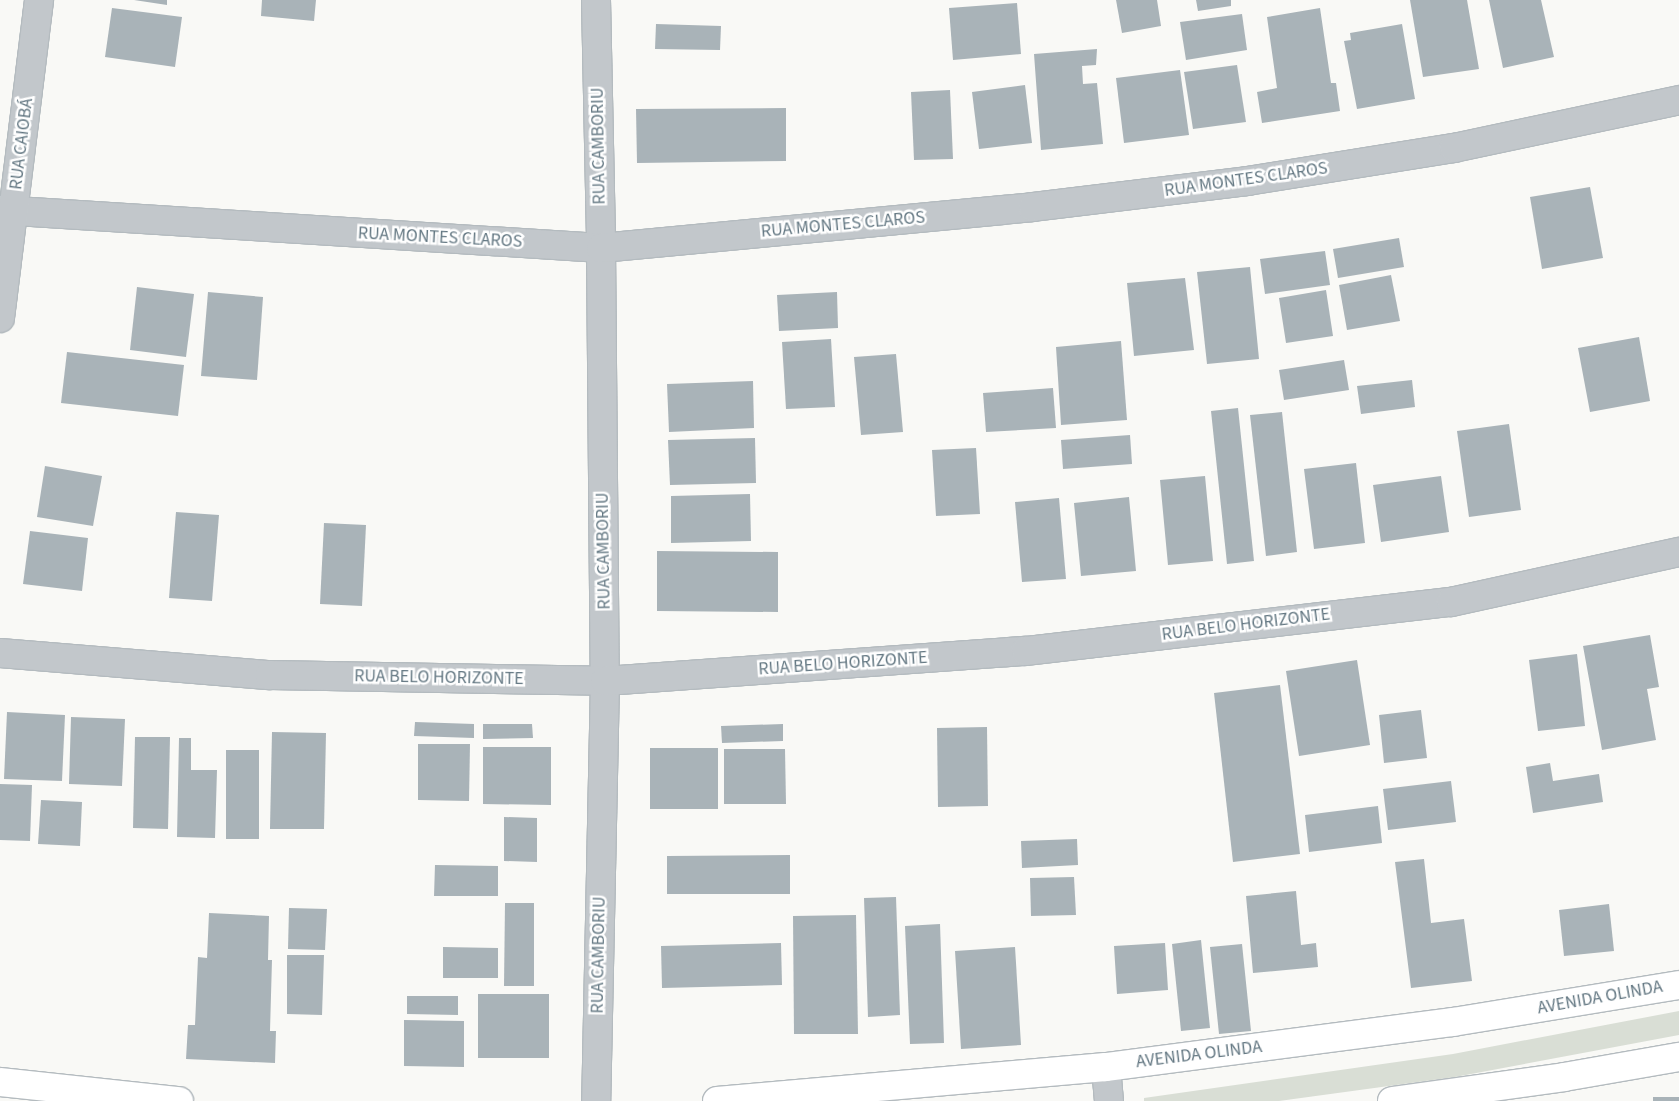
<!DOCTYPE html>
<html>
<head>
<meta charset="utf-8">
<style>
	body { margin:0 }
	#map { position:relative; width:1679px; height:1101px; overflow:hidden; background:#f9f9f6; font-family:"Source Sans 3",sans-serif }
	div>[style] { position:absolute }
	[style*='--x'] { left:calc(var(--x)*1px); top:calc(var(--y)*1px); width:calc(var(--w)*1px); rotate:calc(var(--a)*1deg) }
	.green>* { inset:0; background:#d9ded5 }
	.building>* { inset:0; background:#a9b3b8 }
	.roads { filter:drop-shadow(1px 0 #b4bbbf) drop-shadow(-1px 0 #b4bbbf) drop-shadow(0 1px #b4bbbf) drop-shadow(0 -1px #b4bbbf) }
	.street>* { height:28px; margin:-14px; padding:0 14px; transform-origin:14px; border-radius:14px; background:#c2c7cb }
	.secondary>* { height:28px; margin:-14px; padding:0 14px; transform-origin:14px; border-radius:14px; background:#fff }
	span { translate:-50% -50%; white-space:nowrap; text-align:center; line-height:1.15; -webkit-text-stroke:5px #fff; paint-order:stroke }
	.street-label { font-size:18px; color:#637782 }
</style>
</head>
<body>
<div id="map">
	<div class="green">
		<div style="clip-path:polygon(1679px 1011px,1679px 1035px,1455px 1077px,1279px 1101px,1144px 1101px,1144px 1098px,1453px 1054px)"></div>
	</div>
	<div class="building">
		<div style="clip-path:polygon(134px 0,167px 0,167px 5px)"></div>
		<div style="clip-path:polygon(262px 0,316px 0,314px 21px,261px 16px)"></div>
		<div style="clip-path:polygon(1116px 0,1157px 0,1161px 26px,1122px 33px)"></div>
		<div style="clip-path:polygon(1196px 0,1231px 0,1231px 6px,1198px 11px)"></div>
		<div style="clip-path:polygon(1410px 0,1467px 0,1479px 69px,1423px 77px)"></div>
		<div style="clip-path:polygon(1489px 0,1541px 0,1554px 57px,1503px 68px)"></div>
		<div style="clip-path:polygon(1017px 3px,1021px 54px,953px 60px,949px 8px)"></div>
		<div style="clip-path:polygon(112px 8px,182px 17px,175px 67px,105px 57px)"></div>
		<div style="clip-path:polygon(1320px 8px,1331px 83px,1336px 83px,1340px 111px,1262px 123px,1257px 92px,1277px 88px,1267px 17px)"></div>
		<div style="clip-path:polygon(1242px 14px,1247px 50px,1186px 60px,1180px 22px)"></div>
		<div style="clip-path:polygon(656px 24px,721px 26px,720px 50px,655px 49px)"></div>
		<div style="clip-path:polygon(1402px 24px,1415px 99px,1357px 109px,1344px 41px,1351px 40px,1350px 33px)"></div>
		<div style="clip-path:polygon(1097px 49px,1096px 65px,1082px 66px,1083px 84px,1097px 83px,1103px 144px,1041px 150px,1034px 54px)"></div>
		<div style="clip-path:polygon(1237px 65px,1246px 122px,1193px 129px,1184px 72px)"></div>
		<div style="clip-path:polygon(1180px 70px,1189px 135px,1124px 143px,1116px 78px)"></div>
		<div style="clip-path:polygon(1025px 85px,1032px 143px,979px 149px,972px 92px)"></div>
		<div style="clip-path:polygon(950px 90px,953px 159px,914px 160px,911px 92px)"></div>
		<div style="clip-path:polygon(786px 108px,786px 161px,637px 163px,636px 109px)"></div>
		<div style="clip-path:polygon(1590px 187px,1603px 258px,1542px 269px,1530px 197px)"></div>
		<div style="clip-path:polygon(1399px 238px,1404px 267px,1338px 278px,1333px 249px)"></div>
		<div style="clip-path:polygon(1325px 251px,1330px 285px,1265px 294px,1260px 259px)"></div>
		<div style="clip-path:polygon(1250px 267px,1259px 359px,1207px 364px,1197px 272px)"></div>
		<div style="clip-path:polygon(1391px 275px,1400px 321px,1347px 330px,1339px 285px)"></div>
		<div style="clip-path:polygon(1185px 278px,1194px 350px,1134px 356px,1127px 283px)"></div>
		<div style="clip-path:polygon(137px 287px,194px 294px,186px 357px,130px 350px)"></div>
		<div style="clip-path:polygon(1326px 290px,1333px 336px,1286px 343px,1279px 298px)"></div>
		<div style="clip-path:polygon(208px 292px,263px 297px,257px 380px,201px 376px)"></div>
		<div style="clip-path:polygon(837px 292px,838px 328px,779px 331px,777px 295px)"></div>
		<div style="clip-path:polygon(1639px 337px,1650px 401px,1590px 412px,1578px 348px)"></div>
		<div style="clip-path:polygon(831px 339px,835px 407px,786px 409px,782px 342px)"></div>
		<div style="clip-path:polygon(1121px 341px,1127px 420px,1061px 425px,1056px 347px)"></div>
		<div style="clip-path:polygon(67px 352px,184px 365px,178px 416px,61px 403px)"></div>
		<div style="clip-path:polygon(896px 354px,903px 432px,861px 435px,854px 357px)"></div>
		<div style="clip-path:polygon(1344px 360px,1349px 390px,1284px 400px,1279px 370px)"></div>
		<div style="clip-path:polygon(1412px 380px,1415px 407px,1361px 414px,1357px 386px)"></div>
		<div style="clip-path:polygon(753px 381px,754px 428px,669px 432px,667px 384px)"></div>
		<div style="clip-path:polygon(1053px 388px,1056px 428px,986px 432px,983px 393px)"></div>
		<div style="clip-path:polygon(1238px 408px,1254px 561px,1227px 564px,1211px 411px)"></div>
		<div style="clip-path:polygon(1282px 412px,1297px 552px,1266px 556px,1250px 415px)"></div>
		<div style="clip-path:polygon(1509px 424px,1521px 510px,1469px 517px,1457px 431px)"></div>
		<div style="clip-path:polygon(1130px 435px,1132px 464px,1063px 469px,1061px 440px)"></div>
		<div style="clip-path:polygon(755px 438px,756px 483px,670px 485px,668px 440px)"></div>
		<div style="clip-path:polygon(976px 448px,980px 514px,936px 516px,932px 450px)"></div>
		<div style="clip-path:polygon(1356px 463px,1365px 543px,1314px 549px,1304px 469px)"></div>
		<div style="clip-path:polygon(45px 466px,102px 476px,93px 526px,37px 517px)"></div>
		<div style="clip-path:polygon(1205px 476px,1213px 561px,1168px 565px,1160px 480px)"></div>
		<div style="clip-path:polygon(1441px 476px,1449px 532px,1381px 542px,1373px 485px)"></div>
		<div style="clip-path:polygon(750px 494px,751px 541px,671px 543px,671px 496px)"></div>
		<div style="clip-path:polygon(1129px 497px,1136px 571px,1081px 576px,1074px 503px)"></div>
		<div style="clip-path:polygon(1059px 498px,1066px 579px,1022px 582px,1015px 502px)"></div>
		<div style="clip-path:polygon(176px 512px,219px 515px,212px 601px,169px 598px)"></div>
		<div style="clip-path:polygon(324px 523px,366px 525px,362px 606px,320px 604px)"></div>
		<div style="clip-path:polygon(30px 531px,88px 538px,82px 591px,23px 584px)"></div>
		<div style="clip-path:polygon(657px 551px,778px 552px,778px 612px,657px 611px)"></div>
		<div style="clip-path:polygon(1650px 635px,1659px 687px,1647px 689px,1656px 740px,1602px 750px,1583px 646px)"></div>
		<div style="clip-path:polygon(1577px 654px,1585px 726px,1538px 731px,1529px 660px)"></div>
		<div style="clip-path:polygon(1357px 660px,1370px 745px,1299px 756px,1286px 671px)"></div>
		<div style="clip-path:polygon(1280px 685px,1300px 854px,1233px 862px,1214px 693px)"></div>
		<div style="clip-path:polygon(1421px 710px,1427px 758px,1384px 763px,1379px 715px)"></div>
		<div style="clip-path:polygon(7px 712px,65px 715px,62px 781px,4px 779px)"></div>
		<div style="clip-path:polygon(71px 717px,125px 719px,122px 786px,69px 784px)"></div>
		<div style="clip-path:polygon(415px 722px,474px 724px,474px 738px,414px 736px)"></div>
		<div style="clip-path:polygon(483px 724px,532px 724px,533px 738px,483px 739px)"></div>
		<div style="clip-path:polygon(783px 724px,783px 741px,722px 743px,721px 726px)"></div>
		<div style="clip-path:polygon(987px 727px,988px 806px,938px 807px,937px 728px)"></div>
		<div style="clip-path:polygon(272px 732px,326px 733px,324px 829px,270px 829px)"></div>
		<div style="clip-path:polygon(135px 737px,170px 737px,168px 829px,133px 828px)"></div>
		<div style="clip-path:polygon(179px 738px,191px 738px,191px 770px,217px 770px,215px 838px,177px 837px)"></div>
		<div style="clip-path:polygon(418px 744px,470px 744px,469px 801px,418px 800px)"></div>
		<div style="clip-path:polygon(483px 747px,551px 747px,551px 805px,483px 804px)"></div>
		<div style="clip-path:polygon(650px 748px,718px 748px,718px 809px,650px 809px)"></div>
		<div style="clip-path:polygon(724px 749px,785px 749px,786px 804px,724px 804px)"></div>
		<div style="clip-path:polygon(226px 750px,259px 750px,259px 839px,226px 839px)"></div>
		<div style="clip-path:polygon(1550px 763px,1553px 781px,1599px 774px,1603px 802px,1533px 813px,1526px 767px)"></div>
		<div style="clip-path:polygon(1451px 781px,1456px 822px,1388px 830px,1383px 789px)"></div>
		<div style="clip-path:polygon(0 784px,32px 785px,30px 841px,0 840px)"></div>
		<div style="clip-path:polygon(41px 800px,82px 802px,80px 846px,38px 844px)"></div>
		<div style="clip-path:polygon(1378px 806px,1382px 843px,1309px 852px,1305px 815px)"></div>
		<div style="clip-path:polygon(504px 817px,537px 818px,537px 862px,504px 861px)"></div>
		<div style="clip-path:polygon(1077px 839px,1078px 865px,1022px 868px,1021px 841px)"></div>
		<div style="clip-path:polygon(790px 855px,790px 894px,667px 894px,667px 856px)"></div>
		<div style="clip-path:polygon(1424px 859px,1431px 923px,1464px 919px,1472px 981px,1411px 988px,1395px 862px)"></div>
		<div style="clip-path:polygon(435px 865px,498px 866px,498px 896px,434px 896px)"></div>
		<div style="clip-path:polygon(1074px 877px,1076px 915px,1031px 916px,1030px 878px)"></div>
		<div style="clip-path:polygon(1296px 891px,1301px 945px,1316px 943px,1318px 967px,1253px 973px,1246px 896px)"></div>
		<div style="clip-path:polygon(896px 897px,900px 1015px,868px 1017px,864px 898px)"></div>
		<div style="clip-path:polygon(505px 903px,534px 903px,534px 986px,504px 986px)"></div>
		<div style="clip-path:polygon(1609px 904px,1614px 951px,1564px 956px,1559px 910px)"></div>
		<div style="clip-path:polygon(289px 908px,327px 909px,325px 950px,288px 949px)"></div>
		<div style="clip-path:polygon(209px 913px,269px 916px,268px 960px,272px 960px,270px 1031px,276px 1031px,275px 1063px,186px 1059px,188px 1025px,195px 1025px,198px 957px,207px 958px)"></div>
		<div style="clip-path:polygon(856px 915px,858px 1034px,794px 1034px,793px 916px)"></div>
		<div style="clip-path:polygon(940px 924px,944px 1043px,910px 1044px,905px 926px)"></div>
		<div style="clip-path:polygon(1201px 940px,1210px 1028px,1181px 1031px,1172px 944px)"></div>
		<div style="clip-path:polygon(781px 943px,782px 985px,662px 988px,661px 946px)"></div>
		<div style="clip-path:polygon(1165px 943px,1168px 990px,1117px 994px,1114px 946px)"></div>
		<div style="clip-path:polygon(1242px 944px,1251px 1031px,1219px 1034px,1210px 947px)"></div>
		<div style="clip-path:polygon(443px 947px,498px 948px,498px 978px,443px 978px)"></div>
		<div style="clip-path:polygon(1015px 947px,1021px 1045px,961px 1049px,955px 951px)"></div>
		<div style="clip-path:polygon(287px 955px,324px 955px,322px 1015px,287px 1014px)"></div>
		<div style="clip-path:polygon(478px 994px,549px 994px,549px 1058px,478px 1058px)"></div>
		<div style="clip-path:polygon(407px 996px,458px 996px,458px 1015px,407px 1014px)"></div>
		<div style="clip-path:polygon(404px 1020px,464px 1021px,464px 1067px,404px 1066px)"></div>
		<div style="clip-path:polygon(1653px 1097px,1679px 1097px,1679px 1101px,1653px 1101px)"></div>
	</div>
	<div class="roads">
		<div class="street">
			<div style="--x:596;--y:0;--w:248;--a:88.8"></div>
			<div style="--x:601;--y:248;--w:433;--a:89.5"></div>
			<div style="--x:605;--y:681;--w:420;--a:91.2"></div>
			<div style="--x:0;--y:210;--w:602;--a:3.62"></div>
			<div style="--x:601;--y:248;--w:434;--a:-5.4"></div>
			<div style="--x:1033;--y:207;--w:216;--a:-6.9"></div>
			<div style="--x:1247;--y:181;--w:210;--a:-9.1"></div>
			<div style="--x:1454;--y:148;--w:230;--a:-12"></div>
			<div style="--x:0;--y:318;--w:320;--a:-83"></div>
			<div style="--x:0;--y:653;--w:271;--a:4.7"></div>
			<div style="--x:270;--y:675;--w:335;--a:1"></div>
			<div style="--x:605;--y:681;--w:422;--a:-4.1"></div>
			<div style="--x:1026;--y:651;--w:428;--a:-6.6"></div>
			<div style="--x:1451;--y:602;--w:233;--a:-12.4"></div>
			<div style="--x:1106;--y:1067;--w:34;--a:85"></div>
		</div>
		<div class="secondary">
			<div style="--x:0;--y:1082;--w:180;--a:6.1"></div>
			<div style="--x:717;--y:1101;--w:390;--a:-5"></div>
			<div style="--x:1106;--y:1067;--w:350;--a:-7.4"></div>
			<div style="--x:1453;--y:1022;--w:229;--a:-9.3"></div>
			<div style="--x:1392;--y:1101;--w:174;--a:-7.9"></div>
			<div style="--x:1564;--y:1077;--w:117;--a:-9.9"></div>
		</div>
	</div>
	<div class="street-label">
		<span style="left:22px;top:144px;rotate:-83deg">RUA CAIOBÁ</span>
		<span style="left:599px;top:146px;rotate:-91deg">RUA CAMBORIU</span>
		<span style="left:1246px;top:180px;rotate:-8deg">RUA MONTES CLAROS</span>
		<span style="left:843px;top:225px;rotate:-5deg">RUA MONTES CLAROS</span>
		<span style="left:440px;top:238px;rotate:3deg">RUA MONTES CLAROS</span>
		<span style="left:604px;top:551px;rotate:-91deg">RUA CAMBORIU</span>
		<span style="left:1246px;top:625px;rotate:-7deg">RUA BELO HORIZONTE</span>
		<span style="left:843px;top:664px;rotate:-4deg">RUA BELO HORIZONTE</span>
		<span style="left:439px;top:678px;rotate:1deg">RUA BELO HORIZONTE</span>
		<span style="left:599px;top:955px;rotate:-89deg">RUA CAMBORIU</span>
		<span style="left:1600px;top:998px;rotate:-10deg">AVENIDA OLINDA</span>
		<span style="left:1199px;top:1055px;rotate:-7deg">AVENIDA OLINDA</span>
	</div>
</div>
</body>
</html>
